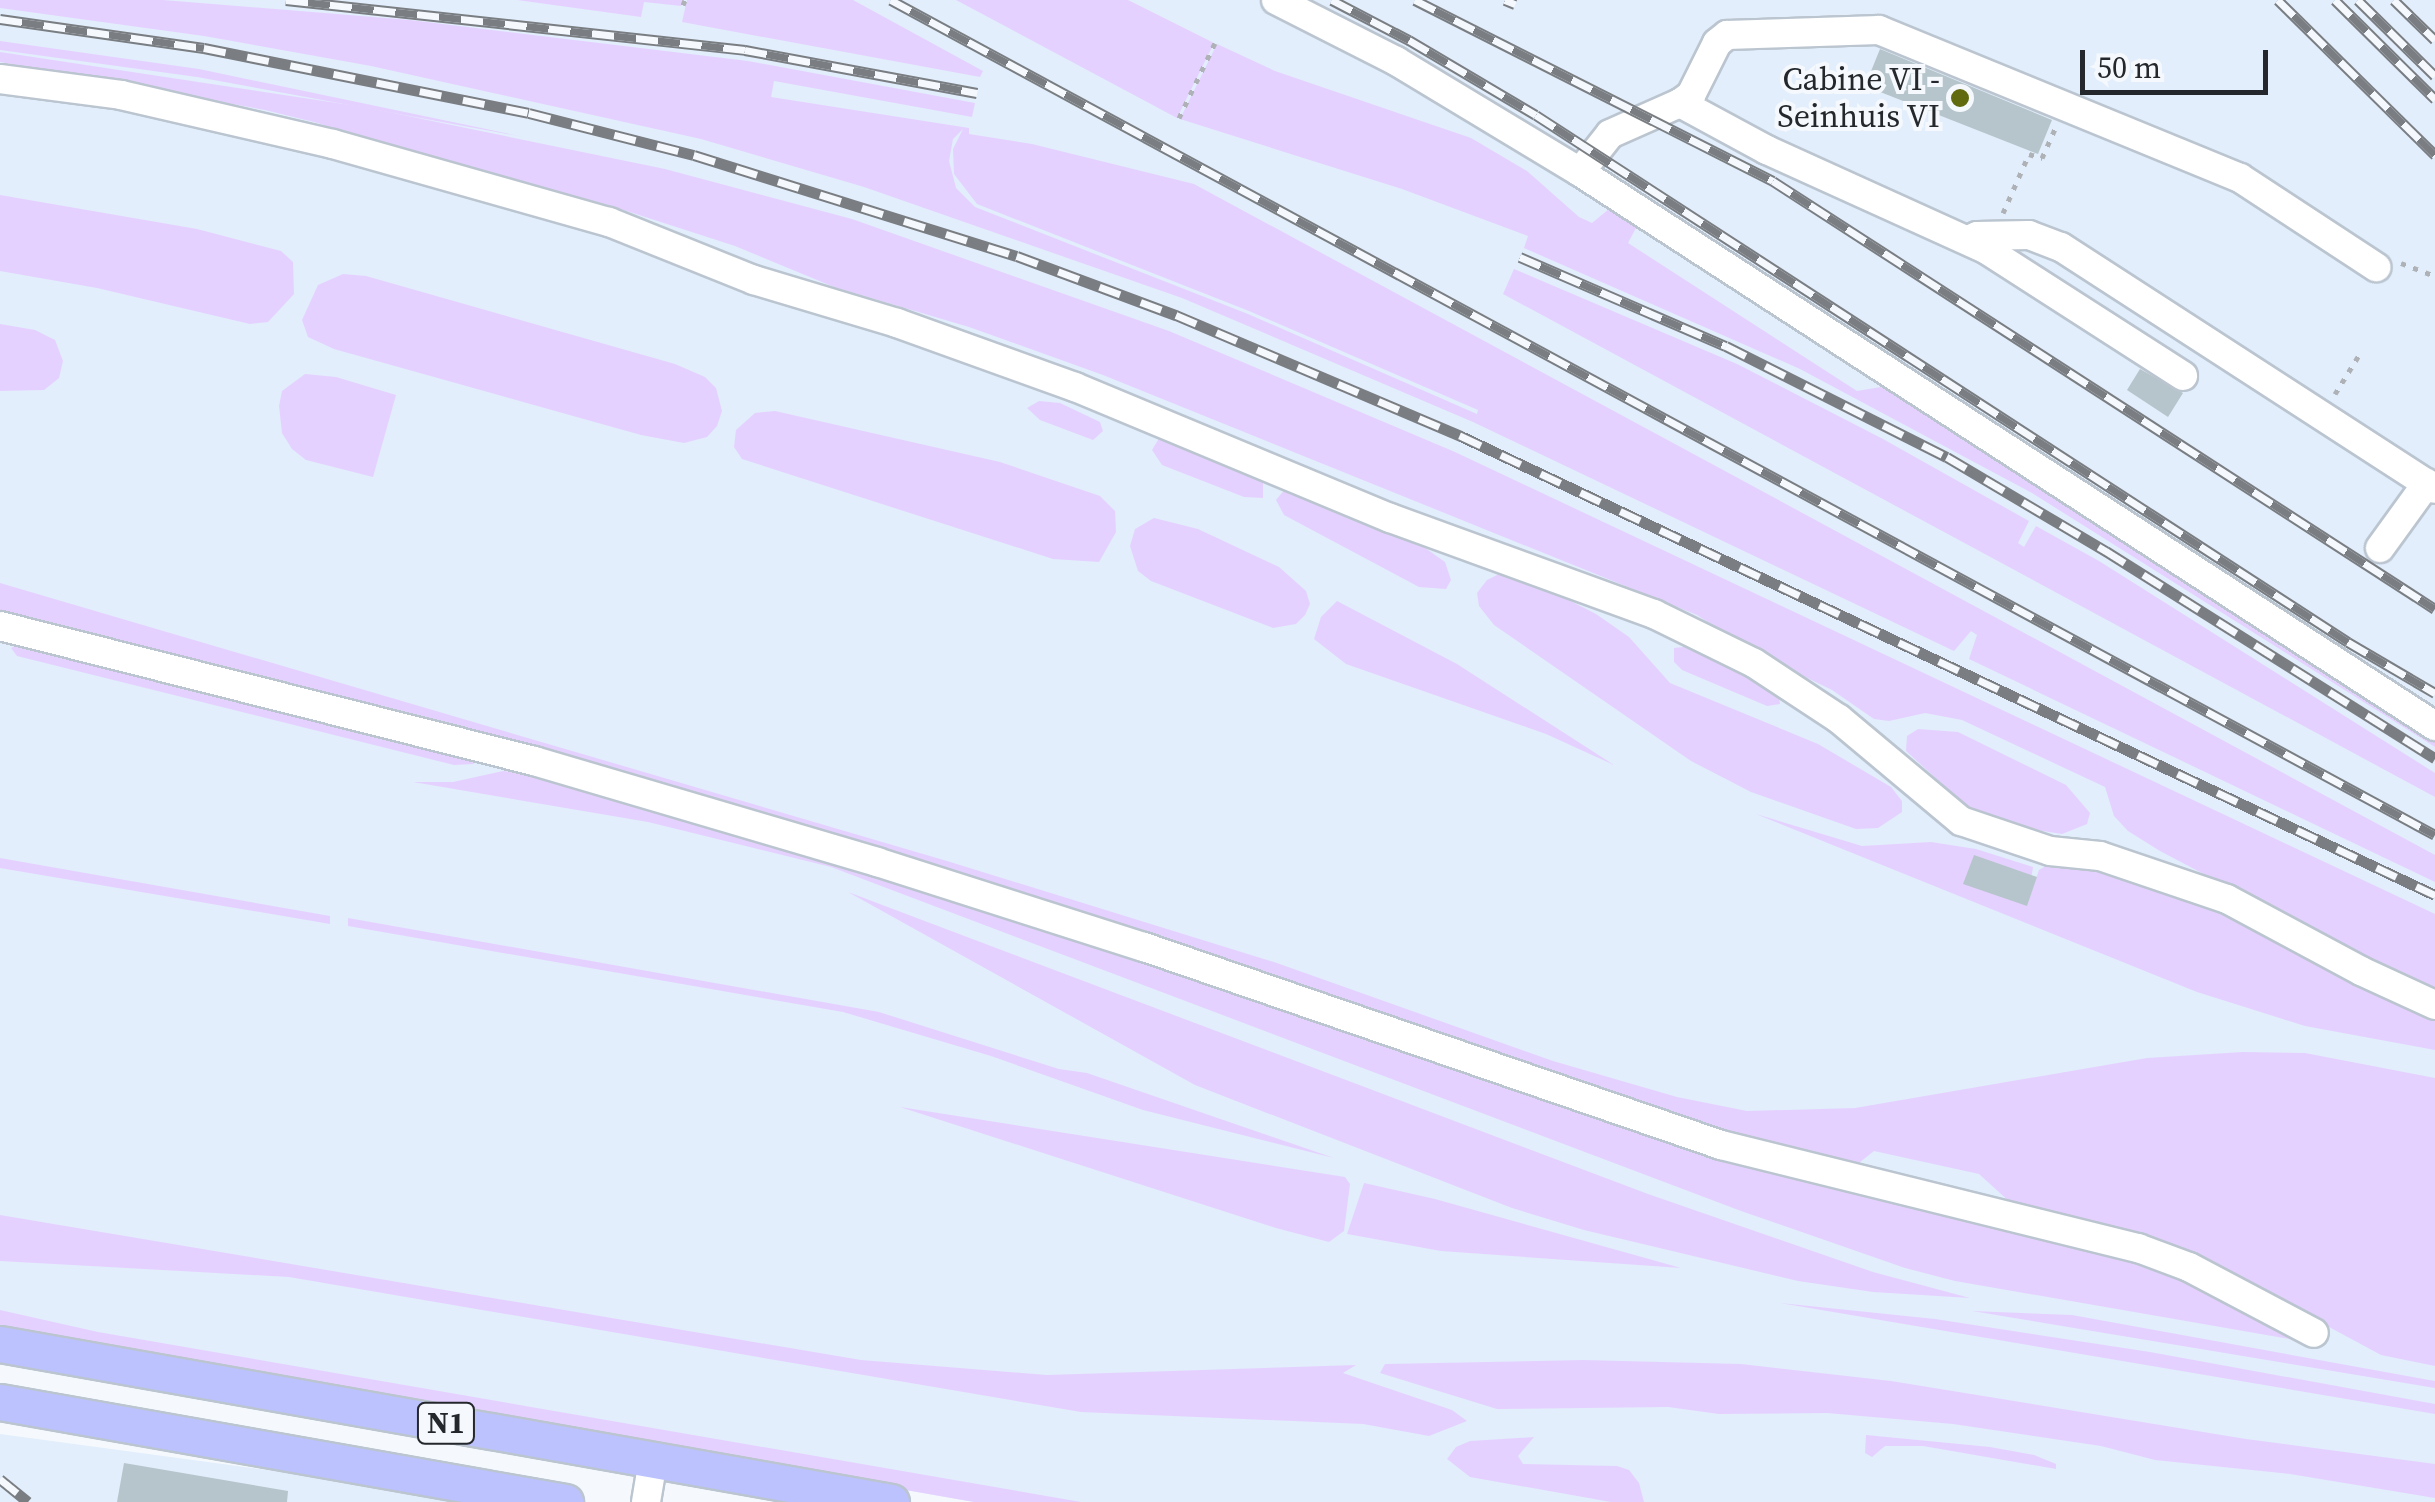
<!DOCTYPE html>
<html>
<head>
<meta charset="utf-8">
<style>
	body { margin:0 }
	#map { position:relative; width:2435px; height:1502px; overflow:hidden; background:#f5f9fd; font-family:"Source Serif 4",serif }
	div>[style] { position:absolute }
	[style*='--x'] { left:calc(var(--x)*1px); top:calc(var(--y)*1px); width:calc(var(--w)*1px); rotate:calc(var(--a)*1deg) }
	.built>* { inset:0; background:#e2eefc }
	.green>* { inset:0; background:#e5d1ff }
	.building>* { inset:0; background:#b6c5cb }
	.path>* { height:5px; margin-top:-2.5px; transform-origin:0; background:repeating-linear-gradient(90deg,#aeb2b6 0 5px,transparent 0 13px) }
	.roads { filter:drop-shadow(2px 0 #bbc5d0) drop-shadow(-2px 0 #bbc5d0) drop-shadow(0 2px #bbc5d0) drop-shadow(0 -2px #bbc5d0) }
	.minor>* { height:28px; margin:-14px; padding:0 14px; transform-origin:14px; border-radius:14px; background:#fff }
	.major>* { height:35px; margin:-17.5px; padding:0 17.5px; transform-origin:17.5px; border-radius:17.5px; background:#bcc2fd }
	.rail>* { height:11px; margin-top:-5.5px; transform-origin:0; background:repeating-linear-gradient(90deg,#f5f9fd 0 22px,#7a7e82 0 44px); box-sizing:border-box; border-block:2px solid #7a7e82 }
	.dots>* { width:28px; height:28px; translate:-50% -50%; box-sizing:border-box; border:5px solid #f5f9fd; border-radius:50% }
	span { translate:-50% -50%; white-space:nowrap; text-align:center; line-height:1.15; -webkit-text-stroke:8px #f5f9fd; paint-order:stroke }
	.shield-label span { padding:2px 8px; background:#f5f9fd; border:2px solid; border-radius:8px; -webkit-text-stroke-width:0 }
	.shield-label { font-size:30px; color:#24282c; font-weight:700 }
	.poi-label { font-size:32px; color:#24282c }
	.right { translate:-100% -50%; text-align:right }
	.scale { position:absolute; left:2080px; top:50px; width:188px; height:45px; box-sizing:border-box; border:5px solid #24282c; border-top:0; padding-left:12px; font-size:30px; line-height:35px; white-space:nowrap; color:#24282c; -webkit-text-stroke:8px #f5f9fd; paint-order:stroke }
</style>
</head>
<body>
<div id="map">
	<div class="built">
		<div style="clip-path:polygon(0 0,2435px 0,2435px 1502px,974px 1502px,0 1331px)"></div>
		<div style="clip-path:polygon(0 1434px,304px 1475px,469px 1502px,0 1502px)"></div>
	</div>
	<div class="green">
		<div style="clip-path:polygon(evenodd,0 0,163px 0,410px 20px,748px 61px,975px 103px,972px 117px,774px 81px,771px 97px,969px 128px,969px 134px,1032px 144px,1194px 184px,2435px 855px,2435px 882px,1969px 659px,1977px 635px,1971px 631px,1954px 651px,1473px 422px,1182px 298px,864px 187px,701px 139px,371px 66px,204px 36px,0 8px,0 0,963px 129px,953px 149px,954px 174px,977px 204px,1249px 311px,1478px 410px,1477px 414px,1248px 314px,975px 207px,956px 188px,949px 161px,953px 139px,963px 129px)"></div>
		<div style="clip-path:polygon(517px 0,684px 0,681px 6px,644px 2px,641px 17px)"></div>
		<div style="clip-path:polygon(687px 0,853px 0,983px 71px,980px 77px,682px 22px)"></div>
		<div style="clip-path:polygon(956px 0,1128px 0,1214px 43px,1177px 118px)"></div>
		<div style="clip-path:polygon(0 41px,199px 69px,524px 137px,197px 77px,0 50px)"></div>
		<div style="clip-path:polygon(1217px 44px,1275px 71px,1471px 138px,1527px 171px,1579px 217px,1592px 223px,1609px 209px,1637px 226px,1628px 243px,1857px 391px,1881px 387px,1891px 391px,2435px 741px,2435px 747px,2032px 493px,1800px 369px,1524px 248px,1528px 236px,1402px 189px,1180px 119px)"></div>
		<div style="clip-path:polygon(0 52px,364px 107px,665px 169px,852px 219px,1169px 331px,1455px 452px,2435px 914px,2435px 989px,2321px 936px,2160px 851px,2128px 831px,2114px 816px,2105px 787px,1962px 720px,1925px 713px,1889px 721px,1874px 719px,1832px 690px,1752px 651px,1697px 615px,1103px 375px,969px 327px,834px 287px,735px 246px,605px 204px,383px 148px,318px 123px,265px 110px,0 62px)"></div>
		<div style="clip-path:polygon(0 195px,197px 229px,281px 251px,293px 262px,294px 294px,268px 322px,250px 324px,97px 288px,0 271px)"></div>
		<div style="clip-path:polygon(1514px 269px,1737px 364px,1883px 439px,2029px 521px,2018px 543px,2024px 547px,2036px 526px,2099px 561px,2435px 773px,2435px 797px,1503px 294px)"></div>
		<div style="clip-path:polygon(343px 274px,366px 276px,675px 364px,705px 377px,716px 388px,722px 411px,717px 426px,707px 437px,684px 443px,641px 435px,334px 349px,308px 337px,302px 320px,318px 285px)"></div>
		<div style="clip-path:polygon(0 324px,35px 330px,55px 340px,63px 361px,59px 378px,44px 390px,0 391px)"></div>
		<div style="clip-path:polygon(305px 374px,336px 377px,396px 395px,373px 477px,306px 460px,292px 449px,282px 433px,279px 406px,282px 391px)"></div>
		<div style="clip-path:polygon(1039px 401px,1060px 403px,1100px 422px,1103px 431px,1093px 440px,1040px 420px,1027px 408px)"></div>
		<div style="clip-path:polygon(775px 411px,1000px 462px,1100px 496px,1115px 511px,1116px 532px,1099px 562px,1053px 559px,742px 459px,734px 447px,736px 430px,755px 413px)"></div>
		<div style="clip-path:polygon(1161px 435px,1255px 473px,1263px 480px,1263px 498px,1244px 497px,1162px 465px,1152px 450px)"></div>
		<div style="clip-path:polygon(1286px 488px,1421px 545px,1445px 562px,1451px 580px,1446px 589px,1419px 587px,1284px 515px,1276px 500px)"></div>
		<div style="clip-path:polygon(1154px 518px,1198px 529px,1279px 567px,1306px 591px,1310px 604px,1305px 615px,1296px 624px,1273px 628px,1151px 581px,1138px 571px,1130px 546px,1135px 529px)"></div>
		<div style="clip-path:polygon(1501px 573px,1549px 590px,1596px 614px,1629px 637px,1670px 683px,1818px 744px,1891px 787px,1902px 801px,1902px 812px,1878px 828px,1856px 829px,1751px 792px,1691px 761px,1494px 625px,1479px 606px,1477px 593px,1487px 580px)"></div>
		<div style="clip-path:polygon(0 583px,947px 861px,1274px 962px,1553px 1061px,1677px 1097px,1747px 1111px,1855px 1108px,2147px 1058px,2243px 1052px,2305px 1053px,2435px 1078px,2435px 1366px,2381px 1355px,2196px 1255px,2142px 1236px,2011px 1203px,1979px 1174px,1874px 1151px,1855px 1166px,1772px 1148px,1147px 939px,0 618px)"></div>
		<div style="clip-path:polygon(1337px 601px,1457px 664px,1614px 765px,1546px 734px,1346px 664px,1314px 639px,1321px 617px)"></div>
		<div style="clip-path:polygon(18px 644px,469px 757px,474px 764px,454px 765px,17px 656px,11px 648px)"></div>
		<div style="clip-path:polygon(1692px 646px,1778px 688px,1780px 704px,1767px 706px,1682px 670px,1674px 662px,1674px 648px)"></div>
		<div style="clip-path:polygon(1918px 729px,1958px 732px,2066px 785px,2090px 813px,2087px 824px,2062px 834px,2030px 829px,1999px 822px,1964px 804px,1906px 751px,1907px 736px)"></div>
		<div style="clip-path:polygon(503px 771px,529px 774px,1038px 921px,1552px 1103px,1719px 1153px,2144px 1264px,2208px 1289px,2307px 1342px,1955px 1281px,1905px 1268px,1741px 1211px,831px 867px,648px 822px,413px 782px,453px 782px)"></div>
		<div style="clip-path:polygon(1756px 814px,1862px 846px,1931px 842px,1976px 849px,2033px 867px,2027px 905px,2039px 870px,2049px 864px,2132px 878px,2197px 901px,2262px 931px,2342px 979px,2435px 1019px,2435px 1050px,2305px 1026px,2197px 992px)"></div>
		<div style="clip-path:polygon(0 858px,330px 916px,330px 924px,0 868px)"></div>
		<div style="clip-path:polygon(848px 892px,1648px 1194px,1873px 1272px,1970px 1298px,1873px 1292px,1798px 1281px,1584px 1230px,1512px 1208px,1195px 1085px)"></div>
		<div style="clip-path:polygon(348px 918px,879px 1012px,1059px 1069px,1087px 1073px,1334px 1158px,1143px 1110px,991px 1056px,843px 1012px,348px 926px)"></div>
		<div style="clip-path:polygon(900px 1107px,1345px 1177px,1350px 1184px,1344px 1231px,1329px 1242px,1276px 1228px)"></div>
		<div style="clip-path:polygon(1364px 1183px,1435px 1199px,1681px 1268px,1441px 1251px,1347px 1234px)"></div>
		<div style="clip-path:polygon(0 1215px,861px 1360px,1047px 1375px,1356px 1365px,1343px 1373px,1452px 1410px,1467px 1421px,1429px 1436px,1363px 1424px,1081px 1412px,289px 1277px,0 1261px)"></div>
		<div style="clip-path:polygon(1780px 1303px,1935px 1319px,2150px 1352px,2435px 1404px,2435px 1414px)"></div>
		<div style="clip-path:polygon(0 1310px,98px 1332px,1081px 1502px,974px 1502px,94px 1347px,0 1331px)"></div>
		<div style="clip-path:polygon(1972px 1311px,2072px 1315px,2418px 1378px,2435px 1381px,2435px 1388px)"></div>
		<div style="clip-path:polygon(1583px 1360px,1741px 1364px,1891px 1381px,2246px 1439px,2435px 1464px,2435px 1498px,2290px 1474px,2155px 1460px,2101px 1446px,1953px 1424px,1827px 1413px,1719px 1414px,1668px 1407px,1497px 1409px,1380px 1373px,1385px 1364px)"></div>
		<div style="clip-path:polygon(1866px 1435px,1990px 1447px,2034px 1455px,2056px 1464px,2056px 1469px,1923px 1446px,1885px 1446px,1872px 1457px,1865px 1453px)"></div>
		<div style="clip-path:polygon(1534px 1437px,1518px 1456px,1523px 1464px,1617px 1466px,1629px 1470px,1639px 1483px,1644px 1502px,1611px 1502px,1470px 1477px,1447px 1459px,1456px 1447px,1470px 1441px)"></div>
	</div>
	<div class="building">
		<div style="clip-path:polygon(1880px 49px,2052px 120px,2038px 154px,1865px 86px)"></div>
		<div style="clip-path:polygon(2140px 369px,2183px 393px,2168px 417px,2127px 390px)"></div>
		<div style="clip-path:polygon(1974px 855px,2037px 877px,2027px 906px,1963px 884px)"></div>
		<div style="clip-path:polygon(124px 1463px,288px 1491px,287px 1502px,117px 1502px)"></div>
	</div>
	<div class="path">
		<div style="--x:683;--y:5;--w:5;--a:-68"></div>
		<div style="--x:1179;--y:118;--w:83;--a:-64.4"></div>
		<div style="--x:2003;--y:213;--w:64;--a:-66.2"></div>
		<div style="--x:2029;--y:154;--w:14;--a:17"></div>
		<div style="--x:2042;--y:158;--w:35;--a:-66"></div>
		<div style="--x:2401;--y:263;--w:36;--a:21"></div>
		<div style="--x:2335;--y:394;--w:46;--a:-58.4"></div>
	</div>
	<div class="roads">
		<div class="minor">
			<div style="--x:1276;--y:0;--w:135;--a:26.9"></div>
			<div style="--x:1396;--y:61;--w:215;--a:31.1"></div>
			<div style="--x:1580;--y:172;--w:1019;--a:32.94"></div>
			<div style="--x:0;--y:79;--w:122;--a:7.5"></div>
			<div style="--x:121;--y:95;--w:218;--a:13"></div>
			<div style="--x:333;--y:144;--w:287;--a:15.8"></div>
			<div style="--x:609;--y:222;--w:156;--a:21.8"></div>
			<div style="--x:754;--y:280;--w:149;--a:16.7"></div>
			<div style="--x:897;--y:323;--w:189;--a:19.8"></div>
			<div style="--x:1075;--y:387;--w:341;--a:22.6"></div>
			<div style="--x:1390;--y:518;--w:281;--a:20"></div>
			<div style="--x:1654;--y:614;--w:111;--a:26.1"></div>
			<div style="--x:1754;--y:663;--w:102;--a:33.4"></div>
			<div style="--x:1839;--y:719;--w:159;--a:39.9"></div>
			<div style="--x:1961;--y:821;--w:94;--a:18.6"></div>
			<div style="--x:2050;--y:851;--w:50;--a:5.7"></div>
			<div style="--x:2100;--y:856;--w:134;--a:18.7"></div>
			<div style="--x:2227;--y:899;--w:152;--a:28.2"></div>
			<div style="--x:2361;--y:971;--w:81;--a:24.7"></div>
			<div style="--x:1680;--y:103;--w:14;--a:-36"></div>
			<div style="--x:1691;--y:95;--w:58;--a:-63.4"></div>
			<div style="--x:1717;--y:43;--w:13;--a:-39"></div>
			<div style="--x:1727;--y:35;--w:152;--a:-1.9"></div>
			<div style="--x:1879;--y:30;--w:390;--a:22.3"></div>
			<div style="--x:2240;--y:178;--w:163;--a:33.2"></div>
			<div style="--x:1580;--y:172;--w:48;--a:-51.7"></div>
			<div style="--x:1610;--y:134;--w:77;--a:-23.9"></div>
			<div style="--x:1680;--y:103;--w:99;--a:28.4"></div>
			<div style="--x:1767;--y:150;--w:242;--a:24.4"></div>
			<div style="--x:1987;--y:250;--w:233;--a:32.7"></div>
			<div style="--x:1968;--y:240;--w:10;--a:-24"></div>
			<div style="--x:1977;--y:236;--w:52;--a:-1.1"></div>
			<div style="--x:2029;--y:235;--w:34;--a:21"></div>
			<div style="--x:2061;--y:247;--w:445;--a:32.9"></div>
			<div style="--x:2380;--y:548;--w:80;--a:-54.1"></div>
			<div style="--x:0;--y:626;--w:551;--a:14.19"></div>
			<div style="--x:534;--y:761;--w:358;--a:16.4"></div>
			<div style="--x:877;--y:862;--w:280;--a:17.7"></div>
			<div style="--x:1144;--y:947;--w:610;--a:18.94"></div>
			<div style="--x:1721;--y:1145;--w:430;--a:13.9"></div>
			<div style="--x:2138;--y:1248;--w:54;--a:20.4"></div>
			<div style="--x:2189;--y:1267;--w:141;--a:27.8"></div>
			<div style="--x:646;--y:1502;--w:43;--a:-80.5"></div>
		</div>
		<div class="major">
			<div style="--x:0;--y:1344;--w:905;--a:10.06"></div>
			<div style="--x:0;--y:1402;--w:574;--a:10.04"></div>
		</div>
	</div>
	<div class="rail">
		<div style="--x:286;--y:0;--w:462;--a:6.2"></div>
		<div style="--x:745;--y:50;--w:236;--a:10.5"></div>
		<div style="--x:891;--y:0;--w:1755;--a:28.4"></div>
		<div style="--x:1332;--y:0;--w:87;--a:27.5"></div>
		<div style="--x:1409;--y:40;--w:147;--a:30.6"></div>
		<div style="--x:1536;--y:115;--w:968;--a:32.98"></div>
		<div style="--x:2348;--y:642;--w:101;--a:30.4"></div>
		<div style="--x:1415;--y:0;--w:401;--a:26.8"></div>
		<div style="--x:1773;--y:181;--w:788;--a:32.88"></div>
		<div style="--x:1505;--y:0;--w:11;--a:22"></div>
		<div style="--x:2278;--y:0;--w:221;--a:44.6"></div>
		<div style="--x:2335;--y:0;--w:141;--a:44.7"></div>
		<div style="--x:2358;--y:0;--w:108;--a:44.6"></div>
		<div style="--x:2394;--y:0;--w:57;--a:44.3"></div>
		<div style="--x:0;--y:19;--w:206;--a:8.1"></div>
		<div style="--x:204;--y:48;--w:331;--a:11.3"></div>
		<div style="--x:529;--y:113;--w:170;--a:14.3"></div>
		<div style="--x:694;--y:155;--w:338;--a:17.4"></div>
		<div style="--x:1017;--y:256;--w:170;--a:20.4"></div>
		<div style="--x:1176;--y:315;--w:310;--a:23"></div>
		<div style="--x:1461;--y:436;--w:1077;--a:25.23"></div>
		<div style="--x:1520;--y:257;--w:224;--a:23.4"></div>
		<div style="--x:1726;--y:346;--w:247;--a:26.7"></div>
		<div style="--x:1947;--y:457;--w:185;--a:30.6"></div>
		<div style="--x:2106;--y:551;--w:389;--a:32.2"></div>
		<div style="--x:0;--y:1479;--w:36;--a:39"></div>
	</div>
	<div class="dots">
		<div style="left:1960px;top:98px;background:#616a0f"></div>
	</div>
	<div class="shield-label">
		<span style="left:446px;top:1423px">N1</span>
	</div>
	<div class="poi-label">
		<span class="right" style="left:1940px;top:98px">Cabine VI -<br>Seinhuis VI</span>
	</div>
	<div class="scale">50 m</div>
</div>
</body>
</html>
